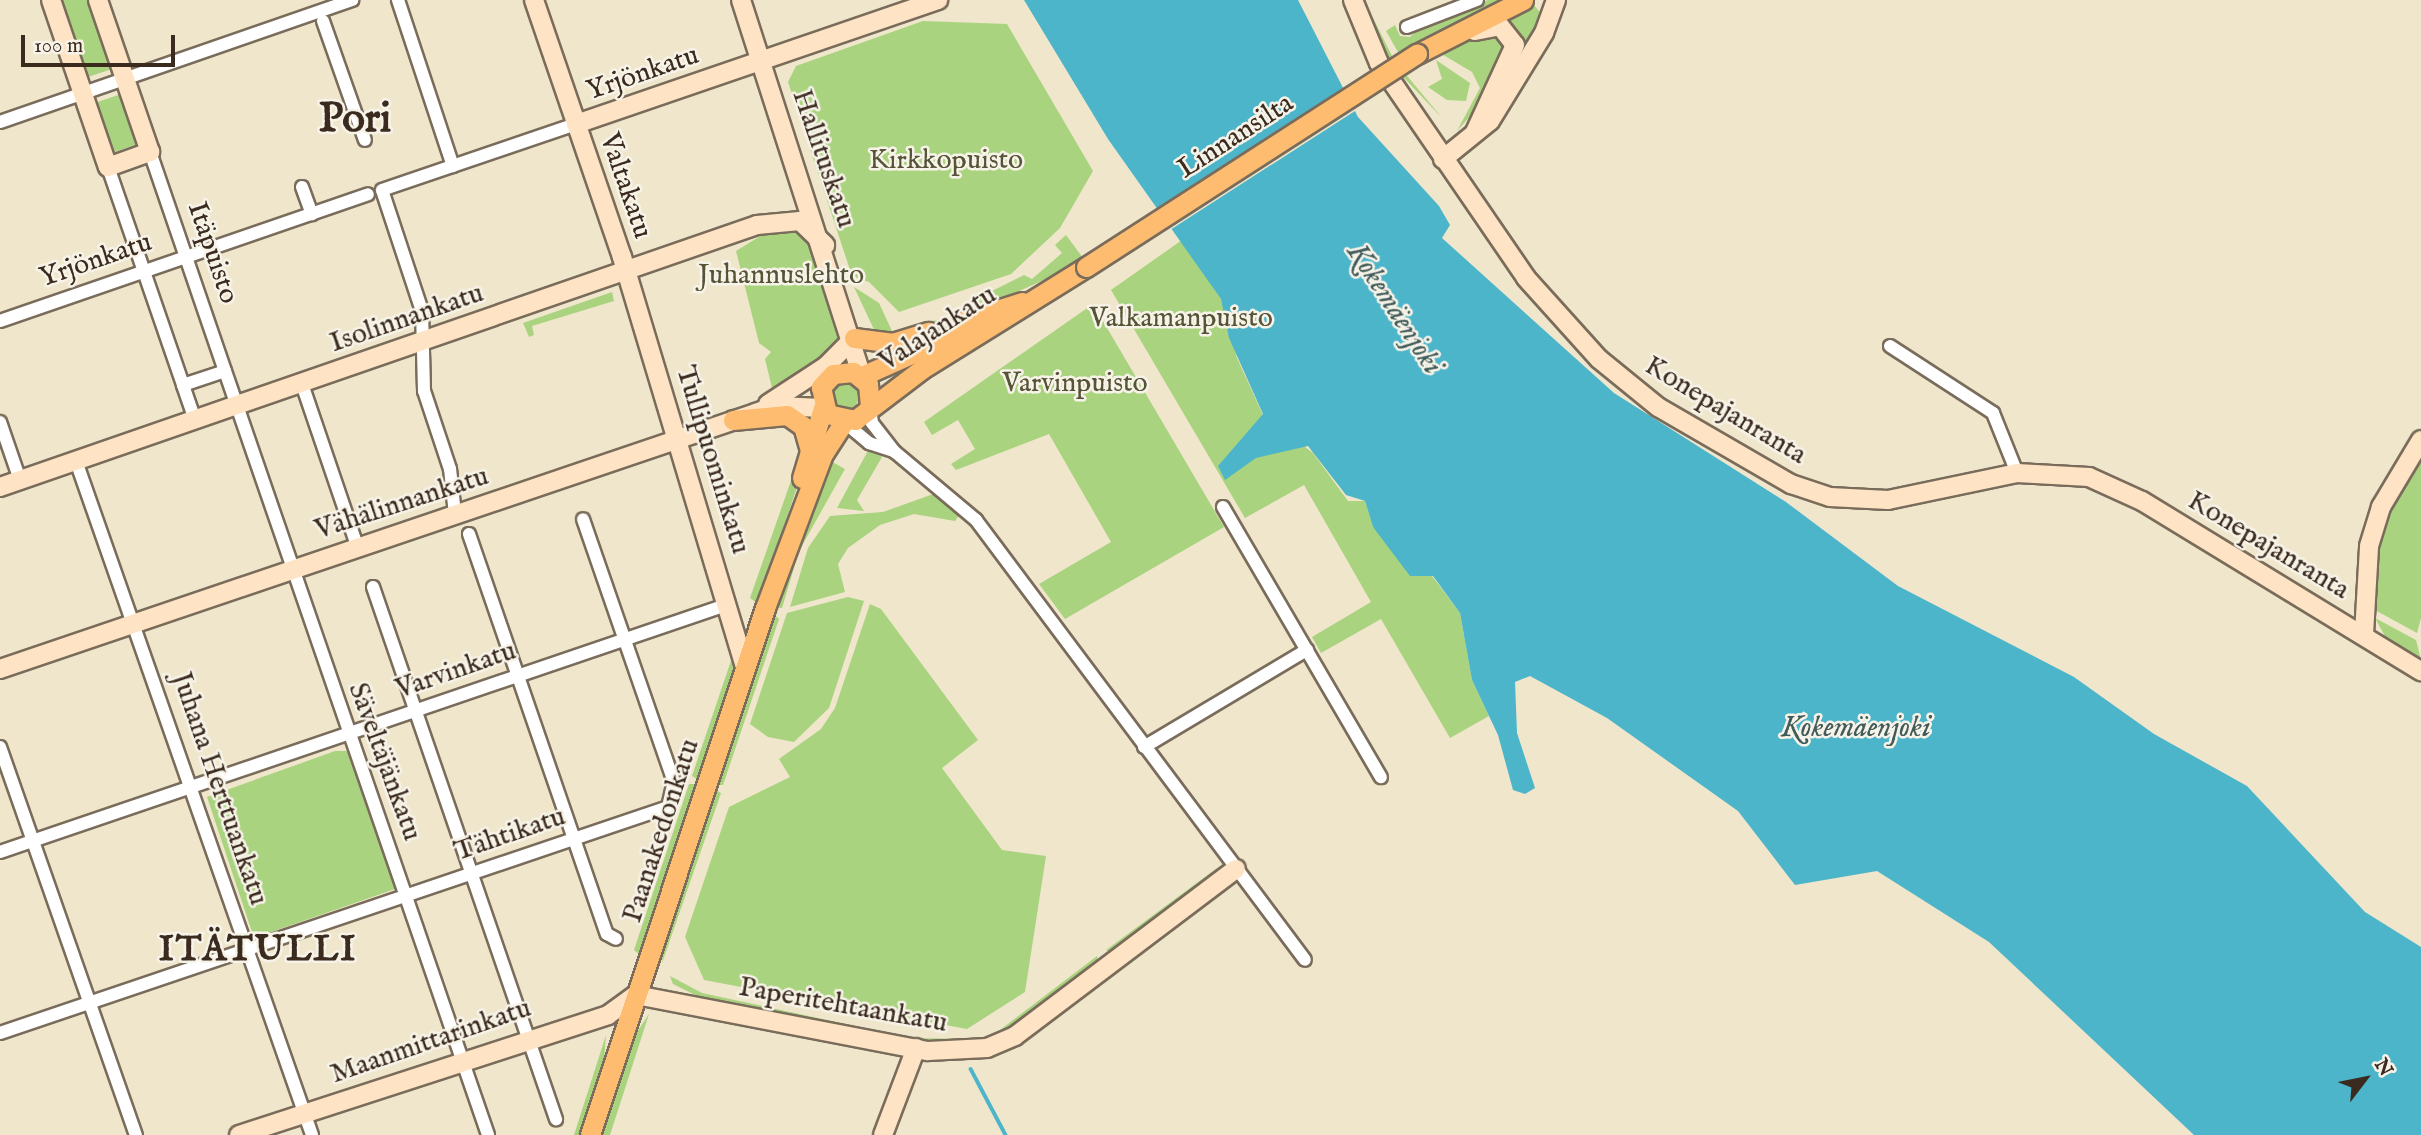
<!DOCTYPE html>
<html>
<head>
<meta charset="utf-8">
<style>
	body { margin:0 }
	#map { position:relative; width:2421px; height:1135px; overflow:hidden; background:#efe6cc; font-family:"IM FELL English",serif }
	div>[style] { position:absolute }
	[style*='--x'] { left:calc(var(--x)*1px); top:calc(var(--y)*1px); width:calc(var(--w)*1px); rotate:calc(var(--a)*1deg) }
	.green>* { inset:0; background:#a9d37f }
	.round { border-radius:50% }
	.water>* { inset:0; background:#4cb5ca }
	.pier>* { inset:0; background:#efe6cc }
	.stream>* { height:3.5px; margin:-1.75px; padding:0 1.75px; transform-origin:1.75px; border-radius:1.75px; background:#4cb5ca }
	.roads { filter:drop-shadow(2px 0 #7a6c5b) drop-shadow(-2px 0 #7a6c5b) drop-shadow(0 2px #7a6c5b) drop-shadow(0 -2px #7a6c5b) }
	.street>* { height:12px; margin:-6px; padding:0 6px; transform-origin:6px; border-radius:6px; background:#fff }
	.secondary>* { height:18px; margin:-9px; padding:0 9px; transform-origin:9px; border-radius:9px; background:#fee4c5 }
	.primary>* { height:19px; margin:-9.5px; padding:0 9.5px; transform-origin:9.5px; border-radius:9.5px; background:#fdbc6f }
	.bridges { filter:drop-shadow(2px 0 #7a6c5b) drop-shadow(-2px 0 #7a6c5b) drop-shadow(0 2px #7a6c5b) drop-shadow(0 -2px #7a6c5b) }
	.primary-bridge>* { height:19px; margin:-9.5px; padding:0 9.5px; transform-origin:9.5px; border-radius:9.5px; background:#fdbc6f }
	span { translate:-50% -50%; white-space:nowrap; text-align:center; line-height:1.15; -webkit-text-stroke:5px #f7f3e8; paint-order:stroke }
	.street-label { font-size:28px; color:#3b2a1e }
	.park-label { font-size:28px; color:#565436 }
	.water-label { font-size:30px; color:#415b5a; font-style:italic }
	.district-label { font-size:35px; color:#3b2a1e; font-weight:700; letter-spacing:2px }
	.town-label { font-size:42px; color:#3b2a1e; font-weight:700 }
	.north { position:absolute; left:2330px; top:1044px; width:70px; height:70px; -webkit-text-stroke:5px #f7f3e8; paint-order:stroke; rotate:58deg; font-size:19px; font-weight:700; line-height:28px; text-align:center; color:#3b2a1e }
	.north::after { content:''; display:block; margin:auto; width:24px; height:32px; background:#3b2a1e; clip-path:polygon(50% 0,100% 100%,50% 72%,0 100%) }
	.scale { position:absolute; left:21px; top:35px; width:154px; height:32px; box-sizing:border-box; border:4px solid #3b2a1e; border-top:0; padding-left:9px; font-size:21px; line-height:24px; white-space:nowrap; color:#3b2a1e; -webkit-text-stroke:5px #f7f3e8; paint-order:stroke }
</style>
</head>
<body>
<div id="map">
	<div class="green">
		<div style="clip-path:polygon(58px 0,92px 0,115px 68px,85px 78px)"></div>
		<div style="clip-path:polygon(1364px 0,1394px 60px,1442px 118px,1390px 63px)"></div>
		<div style="clip-path:polygon(1488px 0,1501px 0,1412px 49px,1398px 52px,1386px 31px,1395px 25px,1400px 36px,1410px 37px,1429px 20px)"></div>
		<div style="clip-path:polygon(1533px 4px,1544px 17px,1520px 57px,1522px 38px,1507px 18px)"></div>
		<div style="clip-path:polygon(923px 21px,1007px 24px,1093px 171px,1060px 228px,1011px 274px,899px 312px,869px 282px,852px 276px,788px 82px,796px 66px)"></div>
		<div style="clip-path:polygon(1491px 29px,1511px 44px,1481px 104px,1457px 131px,1480px 88px,1472px 72px,1440px 53px)"></div>
		<div style="clip-path:polygon(1436px 60px,1470px 83px,1466px 101px,1447px 100px,1428px 87px,1442px 79px)"></div>
		<div style="clip-path:polygon(124px 93px,140px 143px,109px 154px,92px 104px)"></div>
		<div style="clip-path:polygon(792px 228px,803px 233px,815px 254px,840px 342px,773px 392px,765px 359px,771px 352px,759px 343px,736px 251px,767px 232px)"></div>
		<div style="clip-path:polygon(1066px 235px,1083px 258px,1072px 267px,980px 309px,900px 336px,878px 338px,854px 287px,879px 303px,892px 331px,909px 329px,979px 306px,978px 298px,1024px 275px,1032px 279px,1062px 253px,1055px 245px)"></div>
		<div style="clip-path:polygon(1182px 240px,1221px 299px,1237px 358px,1263px 415px,1313px 453px,1348px 501px,1365px 501px,1373px 527px,1432px 576px,1460px 613px,1472px 680px,1489px 716px,1450px 738px,1381px 619px,1321px 653px,1312px 637px,1371px 602px,1304px 485px,1245px 518px,1111px 290px)"></div>
		<div style="clip-path:polygon(612px 292px,614px 301px,532px 326px,534px 335px,529px 337px,523px 323px)"></div>
		<div style="clip-path:polygon(1093px 304px,1224px 527px,1065px 619px,1039px 584px,1111px 542px,1049px 434px,956px 470px,951px 464px,975px 449px,958px 420px,932px 435px,924px 422px)"></div>
		<div class="round" style="left:833px;top:383px;width:26px;height:26px"></div>
		<div style="clip-path:polygon(870px 447px,882px 457px,857px 500px,864px 511px,837px 508px)"></div>
		<div style="clip-path:polygon(801px 452px,797px 487px,758px 604px,750px 598px)"></div>
		<div style="clip-path:polygon(2421px 453px,2421px 618px,2417px 633px,2375px 610px,2379px 532px)"></div>
		<div style="clip-path:polygon(827px 459px,845px 469px,799px 551px,782px 608px,774px 607px)"></div>
		<div style="clip-path:polygon(939px 492px,960px 514px,955px 521px,914px 514px,880px 525px,848px 548px,838px 564px,845px 592px,790px 607px,808px 548px,830px 516px,883px 512px)"></div>
		<div style="clip-path:polygon(848px 597px,864px 601px,829px 708px,794px 742px,768px 737px,750px 724px,787px 613px)"></div>
		<div style="clip-path:polygon(870px 604px,881px 609px,978px 740px,942px 768px,1002px 850px,1046px 856px,1025px 992px,967px 1029px,704px 980px,685px 937px,729px 807px,790px 777px,779px 759px,821px 729px,835px 708px)"></div>
		<div style="clip-path:polygon(772px 613px,779px 619px,723px 785px,715px 785px)"></div>
		<div style="clip-path:polygon(2375px 618px,2416px 640px,2421px 660px,2386px 638px)"></div>
		<div style="clip-path:polygon(737px 643px,739px 662px,700px 781px,692px 776px)"></div>
		<div style="clip-path:polygon(335px 751px,348px 751px,395px 889px,254px 938px,207px 797px)"></div>
		<div style="clip-path:polygon(689px 784px,697px 784px,640px 955px,634px 950px)"></div>
		<div style="clip-path:polygon(714px 789px,721px 793px,662px 963px,663px 942px)"></div>
		<div style="clip-path:polygon(1217px 868px,1210px 882px,1115px 954px,1106px 950px)"></div>
		<div style="clip-path:polygon(1097px 956px,1099px 966px,1000px 1037px,965px 1046px,900px 1038px,988px 1039px)"></div>
		<div style="clip-path:polygon(670px 976px,702px 993px,897px 1035px,760px 1015px,699px 997px,673px 984px)"></div>
		<div style="clip-path:polygon(649px 1014px,610px 1135px,599px 1135px,631px 1041px)"></div>
		<div style="clip-path:polygon(606px 1035px,604px 1061px,580px 1135px,574px 1135px)"></div>
	</div>
	<div class="water">
		<div style="clip-path:polygon(1024px 0,1298px 0,1358px 117px,1439px 206px,1450px 225px,1442px 238px,1614px 393px,1786px 502px,1898px 586px,2074px 677px,2154px 734px,2247px 786px,2365px 912px,2421px 947px,2421px 1135px,2194px 1135px,1989px 942px,1877px 871px,1795px 885px,1738px 811px,1607px 718px,1530px 676px,1515px 682px,1517px 733px,1535px 788px,1525px 794px,1513px 790px,1498px 735px,1472px 680px,1460px 613px,1433px 576px,1410px 576px,1373px 527px,1365px 501px,1346px 495px,1308px 446px,1256px 458px,1225px 480px,1218px 466px,1263px 414px,1229px 338px,1221px 299px,1108px 139px)"></div>
	</div>
	<div class="pier">
		<div style="clip-path:polygon(1347px 91px,1358px 109px,1170px 230px,1157px 212px)"></div>
	</div>
	<div class="stream">
		<div style="--x:971;--y:1069;--w:75;--a:62.1"></div>
	</div>
	<div class="roads">
		<div class="street">
			<div style="--x:398;--y:0;--w:175;--a:71.7"></div>
			<div style="--x:323;--y:21;--w:126;--a:70.6"></div>
			<div style="--x:1407;--y:27;--w:75;--a:-21.1"></div>
			<div style="--x:0;--y:122;--w:373;--a:-19.1"></div>
			<div style="--x:150;--y:152;--w:231;--a:71.1"></div>
			<div style="--x:108;--y:167;--w:231;--a:71"></div>
			<div style="--x:302;--y:187;--w:29;--a:70"></div>
			<div style="--x:0;--y:321;--w:389;--a:-19"></div>
			<div style="--x:1890;--y:346;--w:123;--a:33"></div>
			<div style="--x:1993;--y:413;--w:65;--a:68.2"></div>
			<div style="--x:302;--y:384;--w:171;--a:71.2"></div>
			<div style="--x:870;--y:407;--w:16;--a:83"></div>
			<div style="--x:872;--y:423;--w:37;--a:52"></div>
			<div style="--x:895;--y:452;--w:106;--a:40"></div>
			<div style="--x:976;--y:520;--w:549;--a:53.21"></div>
			<div style="--x:195;--y:420;--w:37;--a:-109"></div>
			<div style="--x:183;--y:385;--w:44;--a:-18.4"></div>
			<div style="--x:225;--y:371;--w:808;--a:71"></div>
			<div style="--x:0;--y:422;--w:61;--a:71"></div>
			<div style="--x:844;--y:422;--w:33;--a:40"></div>
			<div style="--x:869;--y:443;--w:26;--a:18"></div>
			<div style="--x:76;--y:461;--w:714;--a:70.7"></div>
			<div style="--x:1223;--y:507;--w:313;--a:59.7"></div>
			<div style="--x:455;--y:514;--w:45;--a:-96.3"></div>
			<div style="--x:450;--y:469;--w:82;--a:-108.4"></div>
			<div style="--x:424;--y:391;--w:80;--a:-91.4"></div>
			<div style="--x:422;--y:311;--w:127;--a:-108.3"></div>
			<div style="--x:382;--y:190;--w:205;--a:-18.8"></div>
			<div style="--x:469;--y:534;--w:423;--a:71"></div>
			<div style="--x:607;--y:934;--w:10;--a:29"></div>
			<div style="--x:373;--y:587;--w:563;--a:71.02"></div>
			<div style="--x:0;--y:747;--w:411;--a:70.7"></div>
			<div style="--x:1144;--y:747;--w:190;--a:-30.8"></div>
			<div style="--x:0;--y:852;--w:770;--a:-18.79"></div>
			<div style="--x:0;--y:1033;--w:705;--a:-18.69"></div>
			<div style="--x:668;--y:807;--w:26;--a:-77"></div>
			<div style="--x:674;--y:782;--w:278;--a:-109.1"></div>
		</div>
		<div class="secondary">
			<div style="--x:51;--y:0;--w:176;--a:71.2"></div>
			<div style="--x:108;--y:167;--w:45;--a:-19.7"></div>
			<div style="--x:150;--y:152;--w:161;--a:-108.9"></div>
			<div style="--x:534;--y:0;--w:272;--a:71.1"></div>
			<div style="--x:622;--y:257;--w:427;--a:73.3"></div>
			<div style="--x:741;--y:0;--w:395;--a:72.2"></div>
			<div style="--x:1353;--y:0;--w:68;--a:67.6"></div>
			<div style="--x:1379;--y:63;--w:260;--a:55.6"></div>
			<div style="--x:1526;--y:278;--w:109;--a:48"></div>
			<div style="--x:1599;--y:359;--w:76;--a:39.1"></div>
			<div style="--x:1658;--y:407;--w:154;--a:30.1"></div>
			<div style="--x:1791;--y:484;--w:41;--a:18.4"></div>
			<div style="--x:1830;--y:497;--w:58;--a:3"></div>
			<div style="--x:1888;--y:500;--w:132;--a:-11.8"></div>
			<div style="--x:2017;--y:473;--w:72;--a:3.2"></div>
			<div style="--x:2089;--y:477;--w:58;--a:24.4"></div>
			<div style="--x:2142;--y:501;--w:327;--a:31.4"></div>
			<div style="--x:1475;--y:31;--w:25;--a:-11"></div>
			<div style="--x:1500;--y:26;--w:24;--a:52"></div>
			<div style="--x:1515;--y:45;--w:96;--a:114.7"></div>
			<div style="--x:576;--y:124;--w:383;--a:-18.9"></div>
			<div style="--x:1443;--y:159;--w:60;--a:-39"></div>
			<div style="--x:1490;--y:121;--w:103;--a:-58.5"></div>
			<div style="--x:1544;--y:33;--w:35;--a:-70"></div>
			<div style="--x:768;--y:404;--w:69;--a:-33.2"></div>
			<div style="--x:826;--y:366;--w:40;--a:-45"></div>
			<div style="--x:0;--y:487;--w:801;--a:-19.09"></div>
			<div style="--x:757;--y:225;--w:43;--a:-5.3"></div>
			<div style="--x:800;--y:221;--w:35;--a:44"></div>
			<div style="--x:2364;--y:634;--w:88;--a:-86.7"></div>
			<div style="--x:2369;--y:546;--w:41;--a:-72.9"></div>
			<div style="--x:2381;--y:507;--w:78;--a:-59.2"></div>
			<div style="--x:0;--y:669;--w:819;--a:-18.72"></div>
			<div style="--x:776;--y:406;--w:47;--a:2.4"></div>
			<div style="--x:239;--y:1135;--w:388;--a:-18"></div>
			<div style="--x:608;--y:1015;--w:34;--a:-36"></div>
			<div style="--x:636;--y:995;--w:297;--a:10.9"></div>
			<div style="--x:928;--y:1051;--w:59;--a:-2.9"></div>
			<div style="--x:987;--y:1048;--w:30;--a:-23"></div>
			<div style="--x:1015;--y:1036;--w:277;--a:-37.1"></div>
			<div style="--x:883;--y:1135;--w:93;--a:-69.2"></div>
		</div>
		<div class="primary">
			<div style="--x:1417;--y:54;--w:119;--a:-27"></div>
			<div style="--x:960;--y:322;--w:65;--a:-17.9"></div>
			<div style="--x:854;--y:338;--w:38;--a:7"></div>
			<div style="--x:892;--y:343;--w:38;--a:-17"></div>
			<div style="--x:862;--y:376;--w:127;--a:-24.1"></div>
			<div style="--x:870;--y:407;--w:23;--a:-95"></div>
			<div style="--x:868;--y:384;--w:19;--a:-141"></div>
			<div style="--x:853;--y:372;--w:20;--a:174"></div>
			<div style="--x:833;--y:374;--w:18;--a:133"></div>
			<div style="--x:821;--y:387;--w:28;--a:77"></div>
			<div style="--x:827;--y:414;--w:29;--a:12"></div>
			<div style="--x:855;--y:420;--w:84;--a:-37.3"></div>
			<div style="--x:922;--y:369;--w:193;--a:-31.9"></div>
			<div style="--x:733;--y:420;--w:54;--a:-5.3"></div>
			<div style="--x:787;--y:415;--w:19;--a:35"></div>
			<div style="--x:803;--y:426;--w:25;--a:74"></div>
			<div style="--x:802;--y:478;--w:73;--a:-73.3"></div>
			<div style="--x:590;--y:1135;--w:555;--a:-71.63"></div>
			<div style="--x:765;--y:608;--w:165;--a:-69.4"></div>
			<div style="--x:823;--y:454;--w:38;--a:-57"></div>
		</div>
	</div>
	<div class="bridges">
		<div class="primary-bridge">
			<div style="--x:1086;--y:267;--w:394;--a:-32.8"></div>
		</div>
	</div>
	<div class="street-label">
		<span style="left:643px;top:74px;rotate:-19deg">Yrjönkatu</span>
		<span style="left:1236px;top:137px;rotate:-33deg">Linnansilta</span>
		<span style="left:823px;top:159px;rotate:71deg">Hallituskatu</span>
		<span style="left:625px;top:186px;rotate:71deg">Valtakatu</span>
		<span style="left:212px;top:253px;rotate:71deg">Itäpuisto</span>
		<span style="left:96px;top:261px;rotate:-19deg">Yrjönkatu</span>
		<span style="left:407px;top:319px;rotate:-19deg">Isolinnankatu</span>
		<span style="left:938px;top:329px;rotate:-33deg">Valajankatu</span>
		<span style="left:1725px;top:411px;rotate:31deg">Konepajanranta</span>
		<span style="left:712px;top:460px;rotate:73deg">Tullipuominkatu</span>
		<span style="left:402px;top:504px;rotate:-18deg">Vähälinnankatu</span>
		<span style="left:2268px;top:546px;rotate:31deg">Konepajanranta</span>
		<span style="left:456px;top:671px;rotate:-19deg">Varvinkatu</span>
		<span style="left:384px;top:762px;rotate:70deg">Säveltäjänkatu</span>
		<span style="left:219px;top:789px;rotate:71deg">Juhana Herttuankatu</span>
		<span style="left:662px;top:831px;rotate:-72deg">Paanakedonkatu</span>
		<span style="left:510px;top:835px;rotate:-19deg">Tähtikatu</span>
		<span style="left:843px;top:1006px;rotate:10deg">Paperitehtaankatu</span>
		<span style="left:431px;top:1042px;rotate:-19deg">Maanmittarinkatu</span>
	</div>
	<div class="park-label">
		<span style="left:946px;top:161px">Kirkkopuisto</span>
		<span style="left:781px;top:276px">Juhannuslehto</span>
		<span style="left:1181px;top:319px">Valkamanpuisto</span>
		<span style="left:1075px;top:384px">Varvinpuisto</span>
	</div>
	<div class="water-label">
		<span style="left:1394px;top:309px;rotate:57deg">Kokemäenjoki</span>
		<span style="left:1856px;top:728px">Kokemäenjoki</span>
	</div>
	<div class="district-label">
		<span style="left:258px;top:951px">ITÄTULLI</span>
	</div>
	<div class="town-label">
		<span style="left:355px;top:120px">Pori</span>
	</div>
	<div class="north">N</div>
	<div class="scale">100 m</div>
</div>
</body>
</html>
